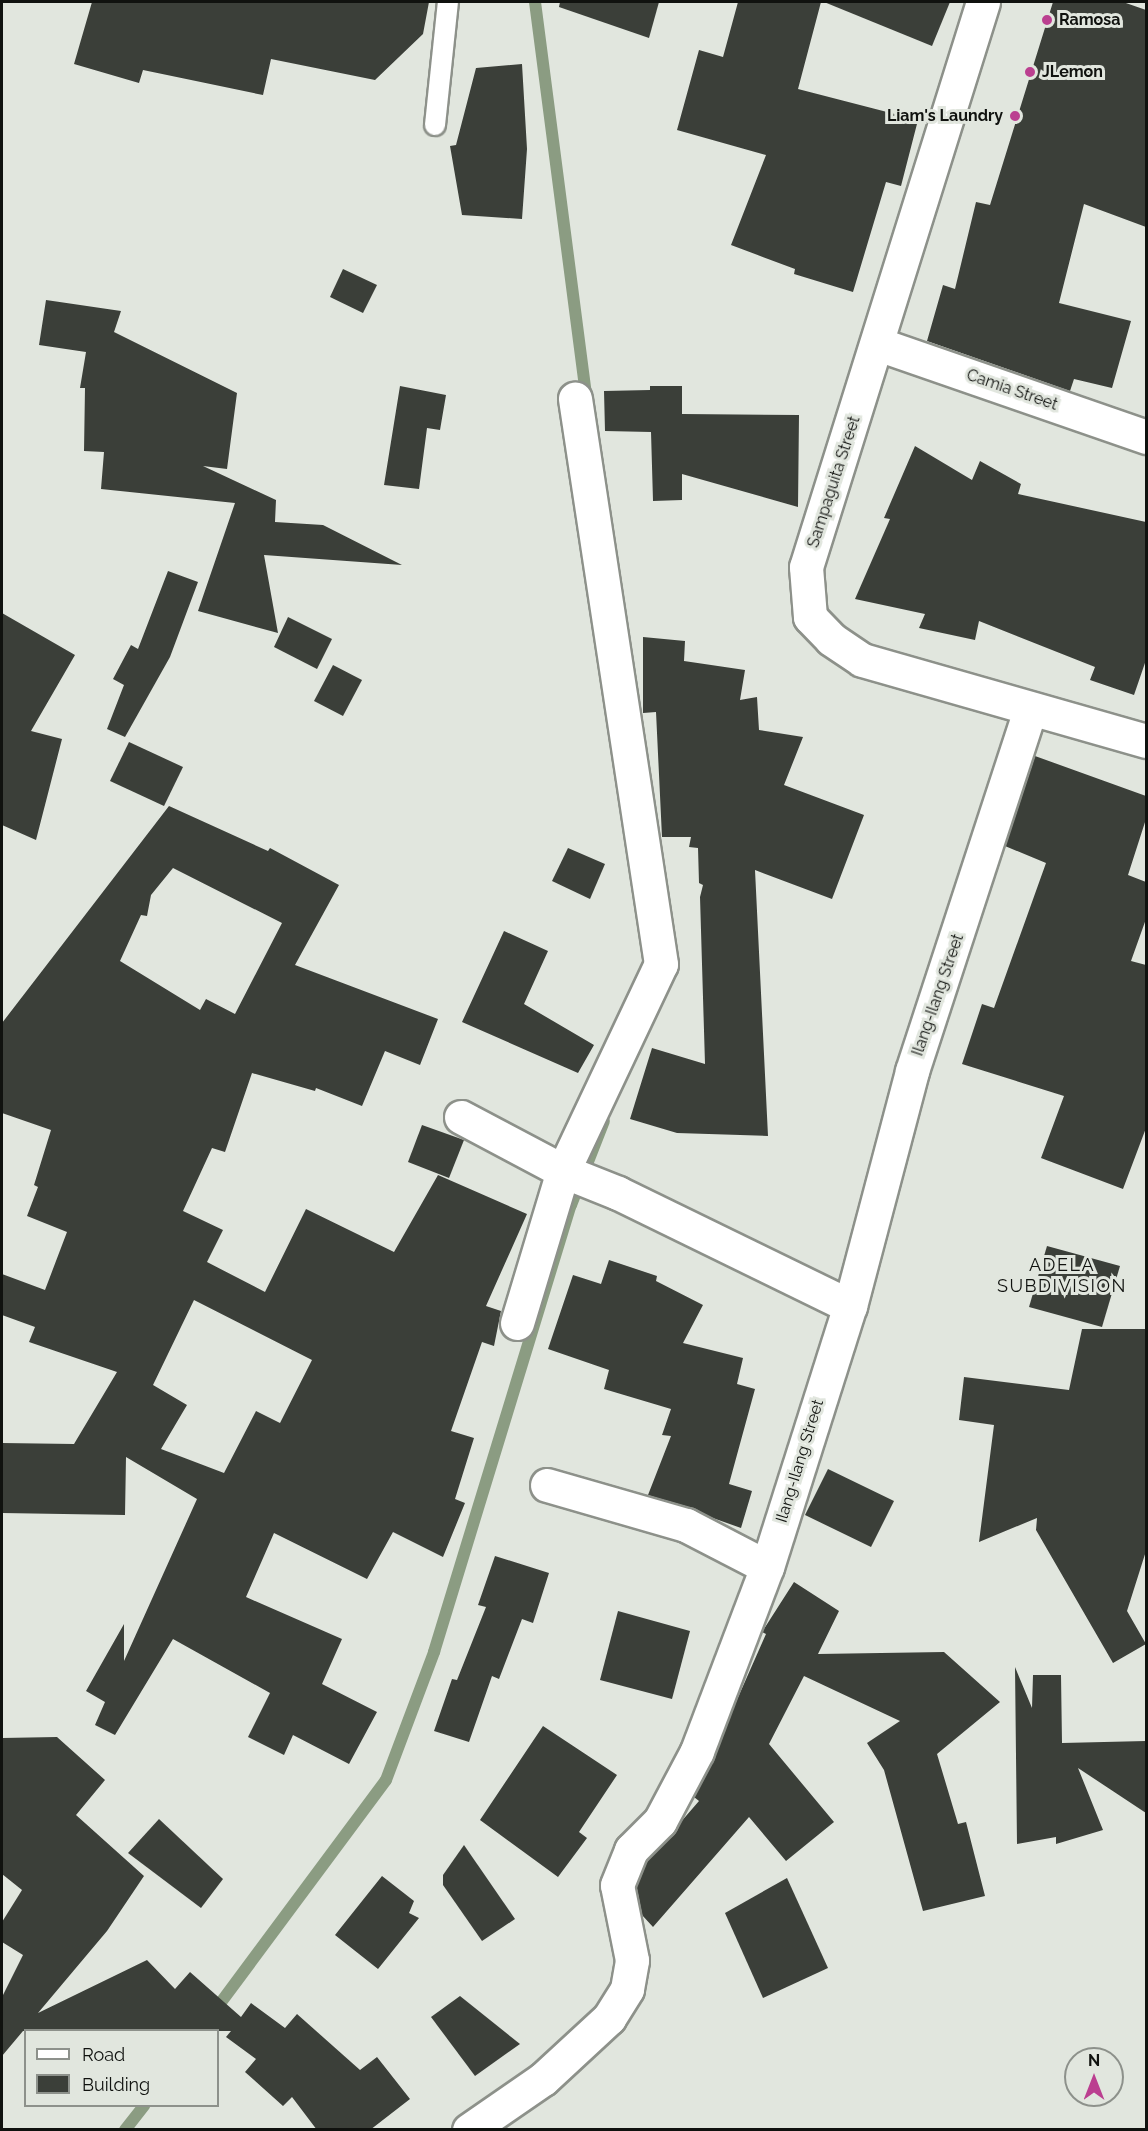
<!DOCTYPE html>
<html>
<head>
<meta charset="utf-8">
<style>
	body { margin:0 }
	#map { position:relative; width:1148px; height:2131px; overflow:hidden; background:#e1e6de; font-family:Raleway,sans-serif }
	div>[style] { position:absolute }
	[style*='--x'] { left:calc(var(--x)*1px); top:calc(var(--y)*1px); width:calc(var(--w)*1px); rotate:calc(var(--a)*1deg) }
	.stream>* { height:12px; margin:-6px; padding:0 6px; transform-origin:6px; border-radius:6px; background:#8b9c82 }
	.building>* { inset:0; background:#3b3f39 }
	.roads { filter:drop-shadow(2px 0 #8d918a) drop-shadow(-2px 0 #8d918a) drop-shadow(0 2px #8d918a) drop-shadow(0 -2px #8d918a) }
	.lane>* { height:20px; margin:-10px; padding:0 10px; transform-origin:10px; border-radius:10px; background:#fff }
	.street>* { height:33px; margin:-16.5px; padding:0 16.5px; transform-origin:16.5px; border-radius:16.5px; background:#fff }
	.dots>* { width:16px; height:16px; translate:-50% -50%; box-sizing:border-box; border:3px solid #e1e6de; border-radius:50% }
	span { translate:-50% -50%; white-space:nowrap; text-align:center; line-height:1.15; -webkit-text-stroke:6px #e1e6de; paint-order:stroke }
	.poi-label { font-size:16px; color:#10120f; font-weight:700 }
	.left { translate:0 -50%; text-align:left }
	.right { translate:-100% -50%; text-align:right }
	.street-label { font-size:16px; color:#10120f }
	.neighbourhood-label { font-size:18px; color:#10120f; letter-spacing:1.5px }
	.frame { position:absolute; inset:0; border:3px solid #10120f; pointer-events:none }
	.legend { position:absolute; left:24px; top:2029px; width:195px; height:78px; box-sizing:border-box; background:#e1e6de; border:2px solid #8d918b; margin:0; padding:8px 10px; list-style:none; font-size:18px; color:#10120f }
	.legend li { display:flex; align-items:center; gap:12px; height:30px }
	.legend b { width:30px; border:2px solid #8d918b }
	.north { position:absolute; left:1064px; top:2047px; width:60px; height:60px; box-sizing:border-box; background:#e1e6de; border:2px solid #8d918b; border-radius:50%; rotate:0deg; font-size:16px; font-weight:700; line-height:24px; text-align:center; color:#10120f }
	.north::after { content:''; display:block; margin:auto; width:21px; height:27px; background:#bb3f90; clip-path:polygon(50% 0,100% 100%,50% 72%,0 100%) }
</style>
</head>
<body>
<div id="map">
	<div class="stream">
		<div style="--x:535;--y:2;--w:401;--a:82.6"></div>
		<div style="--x:213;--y:2013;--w:290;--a:-53.4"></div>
		<div style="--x:386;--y:1780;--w:137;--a:-69.4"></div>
		<div style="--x:434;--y:1652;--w:468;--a:-73"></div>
		<div style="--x:571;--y:1205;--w:90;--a:-68.6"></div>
		<div style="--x:125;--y:2130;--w:31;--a:-52"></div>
	</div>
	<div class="building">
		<div style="clip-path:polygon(92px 2px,429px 2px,423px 34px,375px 80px,271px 59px,263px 95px,143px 70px,139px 83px,74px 64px)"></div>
		<div style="clip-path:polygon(560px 2px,659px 2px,649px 38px,559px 7px)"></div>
		<div style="clip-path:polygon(738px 2px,821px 2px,798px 89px,918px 120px,901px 186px,886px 182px,853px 292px,794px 274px,795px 269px,731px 245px,766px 155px,677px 130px,699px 50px,723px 57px)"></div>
		<div style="clip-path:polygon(824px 2px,950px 2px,932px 46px)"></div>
		<div style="clip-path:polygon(1053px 2px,1123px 2px,1146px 10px,1146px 227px,1084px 204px,1059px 303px,1131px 321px,1112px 388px,1074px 379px,1070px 391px,927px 341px,943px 285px,955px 289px,976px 202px,990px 205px)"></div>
		<div style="clip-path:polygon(522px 64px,527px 149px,522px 219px,462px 215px,450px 146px,456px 145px,476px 68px)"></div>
		<div style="clip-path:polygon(343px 269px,377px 285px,363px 313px,330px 297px)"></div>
		<div style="clip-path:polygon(46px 300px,121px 311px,114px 332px,237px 393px,227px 469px,203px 466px,276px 500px,275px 522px,323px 525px,402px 565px,264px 555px,278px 633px,198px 611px,235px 503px,101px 489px,104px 452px,84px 451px,85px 388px,80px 388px,86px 352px,39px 345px)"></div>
		<div style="clip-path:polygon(400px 386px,446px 395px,440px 430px,427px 428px,419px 489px,384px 485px)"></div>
		<div style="clip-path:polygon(650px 386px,682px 386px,682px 414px,799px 415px,798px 507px,682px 474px,682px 500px,653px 501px,651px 432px,605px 431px,604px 391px,650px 390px)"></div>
		<div style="clip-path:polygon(915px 446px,972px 480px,980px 461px,1021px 484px,1018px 494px,1146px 522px,1146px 660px,1134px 695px,1090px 680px,1095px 667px,979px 621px,975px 640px,919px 628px,925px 614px,855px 599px,890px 519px,884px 518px)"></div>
		<div style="clip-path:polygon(168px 571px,198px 582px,170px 657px,125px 737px,107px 729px,124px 685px,113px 679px,131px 645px,138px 649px)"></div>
		<div style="clip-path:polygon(2px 613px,75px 655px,31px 731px,62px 739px,36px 840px,2px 825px)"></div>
		<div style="clip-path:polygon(288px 617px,332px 639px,317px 669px,274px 647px)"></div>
		<div style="clip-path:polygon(643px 637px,685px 641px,684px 661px,745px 670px,740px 700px,757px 697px,759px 730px,803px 737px,784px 785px,864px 815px,832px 899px,755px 870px,768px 1136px,677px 1133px,630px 1119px,652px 1048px,705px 1064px,700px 897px,703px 885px,699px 883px,698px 848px,689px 847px,691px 837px,662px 837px,656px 712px,643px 713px)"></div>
		<div style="clip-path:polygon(333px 665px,362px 680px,343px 716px,314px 701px)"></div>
		<div style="clip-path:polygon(129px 742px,183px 767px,164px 806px,110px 781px)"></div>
		<div style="clip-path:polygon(1035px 756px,1146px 796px,1146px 819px,1128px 875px,1146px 882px,1146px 919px,1131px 961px,1146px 965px,1146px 1128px,1123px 1189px,1041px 1158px,1064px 1096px,962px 1064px,982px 1004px,994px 1008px,1046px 863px,1005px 846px)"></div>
		<div style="clip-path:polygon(evenodd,169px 806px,268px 851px,270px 848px,339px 885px,295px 965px,438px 1019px,420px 1065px,385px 1051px,362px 1106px,316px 1088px,315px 1091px,252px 1073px,225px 1152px,212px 1148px,183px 1211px,223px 1230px,207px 1262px,265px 1292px,306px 1209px,394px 1252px,438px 1175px,527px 1214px,486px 1306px,501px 1311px,494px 1346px,482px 1342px,451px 1431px,474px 1438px,455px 1499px,465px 1503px,443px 1557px,393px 1532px,367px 1579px,274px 1533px,246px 1597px,342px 1639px,322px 1684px,377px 1712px,349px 1764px,293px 1735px,284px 1755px,248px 1737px,270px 1693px,173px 1639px,115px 1735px,95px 1725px,105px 1702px,86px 1691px,124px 1624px,124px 1661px,197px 1499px,126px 1457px,125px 1515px,2px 1513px,2px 1443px,74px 1444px,117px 1372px,29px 1342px,35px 1327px,2px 1315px,2px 1274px,45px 1290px,67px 1232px,27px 1216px,38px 1187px,34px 1185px,51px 1130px,2px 1113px,2px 1023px,169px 806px,173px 868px,282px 923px,235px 1014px,206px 999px,200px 1010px,120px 961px,141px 915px,147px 916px,151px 895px,173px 868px,169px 806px,194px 1300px,312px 1360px,280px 1423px,256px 1411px,224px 1473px,161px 1449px,187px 1405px,153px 1385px,194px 1300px)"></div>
		<div style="clip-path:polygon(568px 848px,605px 864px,590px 899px,552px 881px)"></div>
		<div style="clip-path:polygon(504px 931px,548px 951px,524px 1004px,594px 1045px,578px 1073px,462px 1022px)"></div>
		<div style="clip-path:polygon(422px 1125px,464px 1140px,449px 1178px,408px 1162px)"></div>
		<div style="clip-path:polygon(1047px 1246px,1120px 1266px,1102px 1327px,1029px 1307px)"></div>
		<div style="clip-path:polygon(609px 1260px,657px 1276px,656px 1281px,703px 1305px,683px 1343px,743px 1358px,737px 1384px,755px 1389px,729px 1484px,752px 1491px,741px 1528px,648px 1495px,671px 1436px,662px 1435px,671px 1409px,604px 1389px,609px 1370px,548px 1349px,573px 1275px,601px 1284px)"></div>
		<div style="clip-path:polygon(1082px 1329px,1146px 1329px,1146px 1551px,1127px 1611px,1146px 1644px,1113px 1663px,1036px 1530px,1037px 1518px,979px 1542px,994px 1425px,959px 1420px,964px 1377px,1069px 1390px)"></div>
		<div style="clip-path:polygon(828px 1469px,894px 1501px,871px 1547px,805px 1515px)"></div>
		<div style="clip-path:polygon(495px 1556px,549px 1573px,533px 1623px,522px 1619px,499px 1679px,492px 1676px,469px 1742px,434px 1731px,452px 1679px,457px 1680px,486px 1607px,478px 1605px)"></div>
		<div style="clip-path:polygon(794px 1582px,839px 1611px,818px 1654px,944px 1652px,1000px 1702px,937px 1754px,958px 1824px,966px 1822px,985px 1896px,923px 1911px,884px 1770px,867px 1743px,900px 1721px,804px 1676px,769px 1744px,834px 1822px,786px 1861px,749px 1817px,653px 1927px,642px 1915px,636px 1887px,647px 1861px,699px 1801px,694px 1797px,766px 1634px,762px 1632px)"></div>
		<div style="clip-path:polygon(618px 1611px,690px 1631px,672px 1699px,600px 1680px)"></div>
		<div style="clip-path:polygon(1015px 1667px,1032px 1708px,1033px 1675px,1061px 1675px,1062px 1743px,1146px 1741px,1146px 1813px,1078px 1768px,1103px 1830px,1056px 1844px,1056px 1837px,1017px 1844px)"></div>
		<div style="clip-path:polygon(543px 1726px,617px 1775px,579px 1832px,587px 1838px,558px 1877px,480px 1820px)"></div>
		<div style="clip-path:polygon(57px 1737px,105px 1780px,76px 1815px,144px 1876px,107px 1931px,38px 2013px,147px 1960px,175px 1989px,190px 1972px,241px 2017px,251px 2003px,285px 2028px,297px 2014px,360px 2070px,377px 2057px,410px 2099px,370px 2130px,317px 2130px,292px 2097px,283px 2106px,245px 2072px,256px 2059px,226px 2037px,231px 2031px,23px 2031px,2px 2056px,2px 1997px,23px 1955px,2px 1942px,2px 1922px,22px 1890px,2px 1874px,2px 1738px)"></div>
		<div style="clip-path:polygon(159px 1819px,223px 1879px,201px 1908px,128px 1853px)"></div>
		<div style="clip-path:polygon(464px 1845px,515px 1919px,482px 1941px,443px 1885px,443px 1875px)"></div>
		<div style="clip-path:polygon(382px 1876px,414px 1901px,409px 1913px,419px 1918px,378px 1969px,335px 1935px)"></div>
		<div style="clip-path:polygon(787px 1878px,828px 1968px,763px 1998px,725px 1913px)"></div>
		<div style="clip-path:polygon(460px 1996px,520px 2044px,475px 2076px,431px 2017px)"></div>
	</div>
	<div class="roads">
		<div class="lane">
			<div style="--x:435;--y:125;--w:124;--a:-84"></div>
		</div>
		<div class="street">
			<div style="--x:983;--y:2;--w:592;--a:107.39"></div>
			<div style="--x:806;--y:567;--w:50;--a:85.4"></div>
			<div style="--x:810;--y:617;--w:30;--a:46"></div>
			<div style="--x:831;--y:639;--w:37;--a:34"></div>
			<div style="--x:862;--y:660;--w:295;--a:15.9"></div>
			<div style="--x:878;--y:344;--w:284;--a:19.1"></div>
			<div style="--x:461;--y:1117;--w:115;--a:27.9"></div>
			<div style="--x:563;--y:1171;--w:59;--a:21.8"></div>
			<div style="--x:618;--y:1193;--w:258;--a:26"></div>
			<div style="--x:517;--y:1323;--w:159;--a:-73.2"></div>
			<div style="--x:563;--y:1171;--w:229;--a:-64.7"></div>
			<div style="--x:661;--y:964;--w:572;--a:-98.65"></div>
			<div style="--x:547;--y:1485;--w:145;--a:16.1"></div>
			<div style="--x:686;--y:1525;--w:91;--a:27.4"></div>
			<div style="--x:469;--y:2130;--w:90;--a:-34.6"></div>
			<div style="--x:543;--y:2079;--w:90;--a:-42.7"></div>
			<div style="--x:609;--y:2018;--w:34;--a:-58"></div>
			<div style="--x:627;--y:1989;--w:29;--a:-80"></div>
			<div style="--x:632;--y:1960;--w:76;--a:-101.3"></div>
			<div style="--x:617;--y:1885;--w:38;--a:-68"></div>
			<div style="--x:631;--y:1850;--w:41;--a:-45"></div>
			<div style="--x:660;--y:1821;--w:79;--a:-62.1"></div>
			<div style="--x:697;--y:1751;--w:197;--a:-69.2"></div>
			<div style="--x:767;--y:1567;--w:274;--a:-72.4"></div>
			<div style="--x:850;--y:1306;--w:243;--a:-75.2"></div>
			<div style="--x:912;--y:1071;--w:381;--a:-71.9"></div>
		</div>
	</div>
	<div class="dots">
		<div style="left:1047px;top:20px;background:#bb3f90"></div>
		<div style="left:1030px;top:72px;background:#bb3f90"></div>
		<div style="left:1015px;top:116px;background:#bb3f90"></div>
	</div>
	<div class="poi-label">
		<span class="left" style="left:1059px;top:20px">Ramosa</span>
		<span class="left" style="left:1042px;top:72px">JLemon</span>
		<span class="right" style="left:1003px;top:116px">Liam's Laundry</span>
	</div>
	<div class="street-label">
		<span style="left:1012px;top:390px;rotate:19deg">Camia Street</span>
		<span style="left:834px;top:482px;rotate:-72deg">Sampaguita Street</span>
		<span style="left:938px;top:995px;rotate:-71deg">Ilang-Ilang Street</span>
		<span style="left:800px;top:1461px;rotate:-73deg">Ilang-Ilang Street</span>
	</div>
	<div class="neighbourhood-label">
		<span style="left:1062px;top:1276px">ADELA<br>SUBDIVISION</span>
	</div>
	<div class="frame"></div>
	<ul class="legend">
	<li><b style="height:8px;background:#fff"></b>Road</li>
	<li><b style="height:16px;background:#3b3f39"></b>Building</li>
	</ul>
	<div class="north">N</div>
</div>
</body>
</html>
